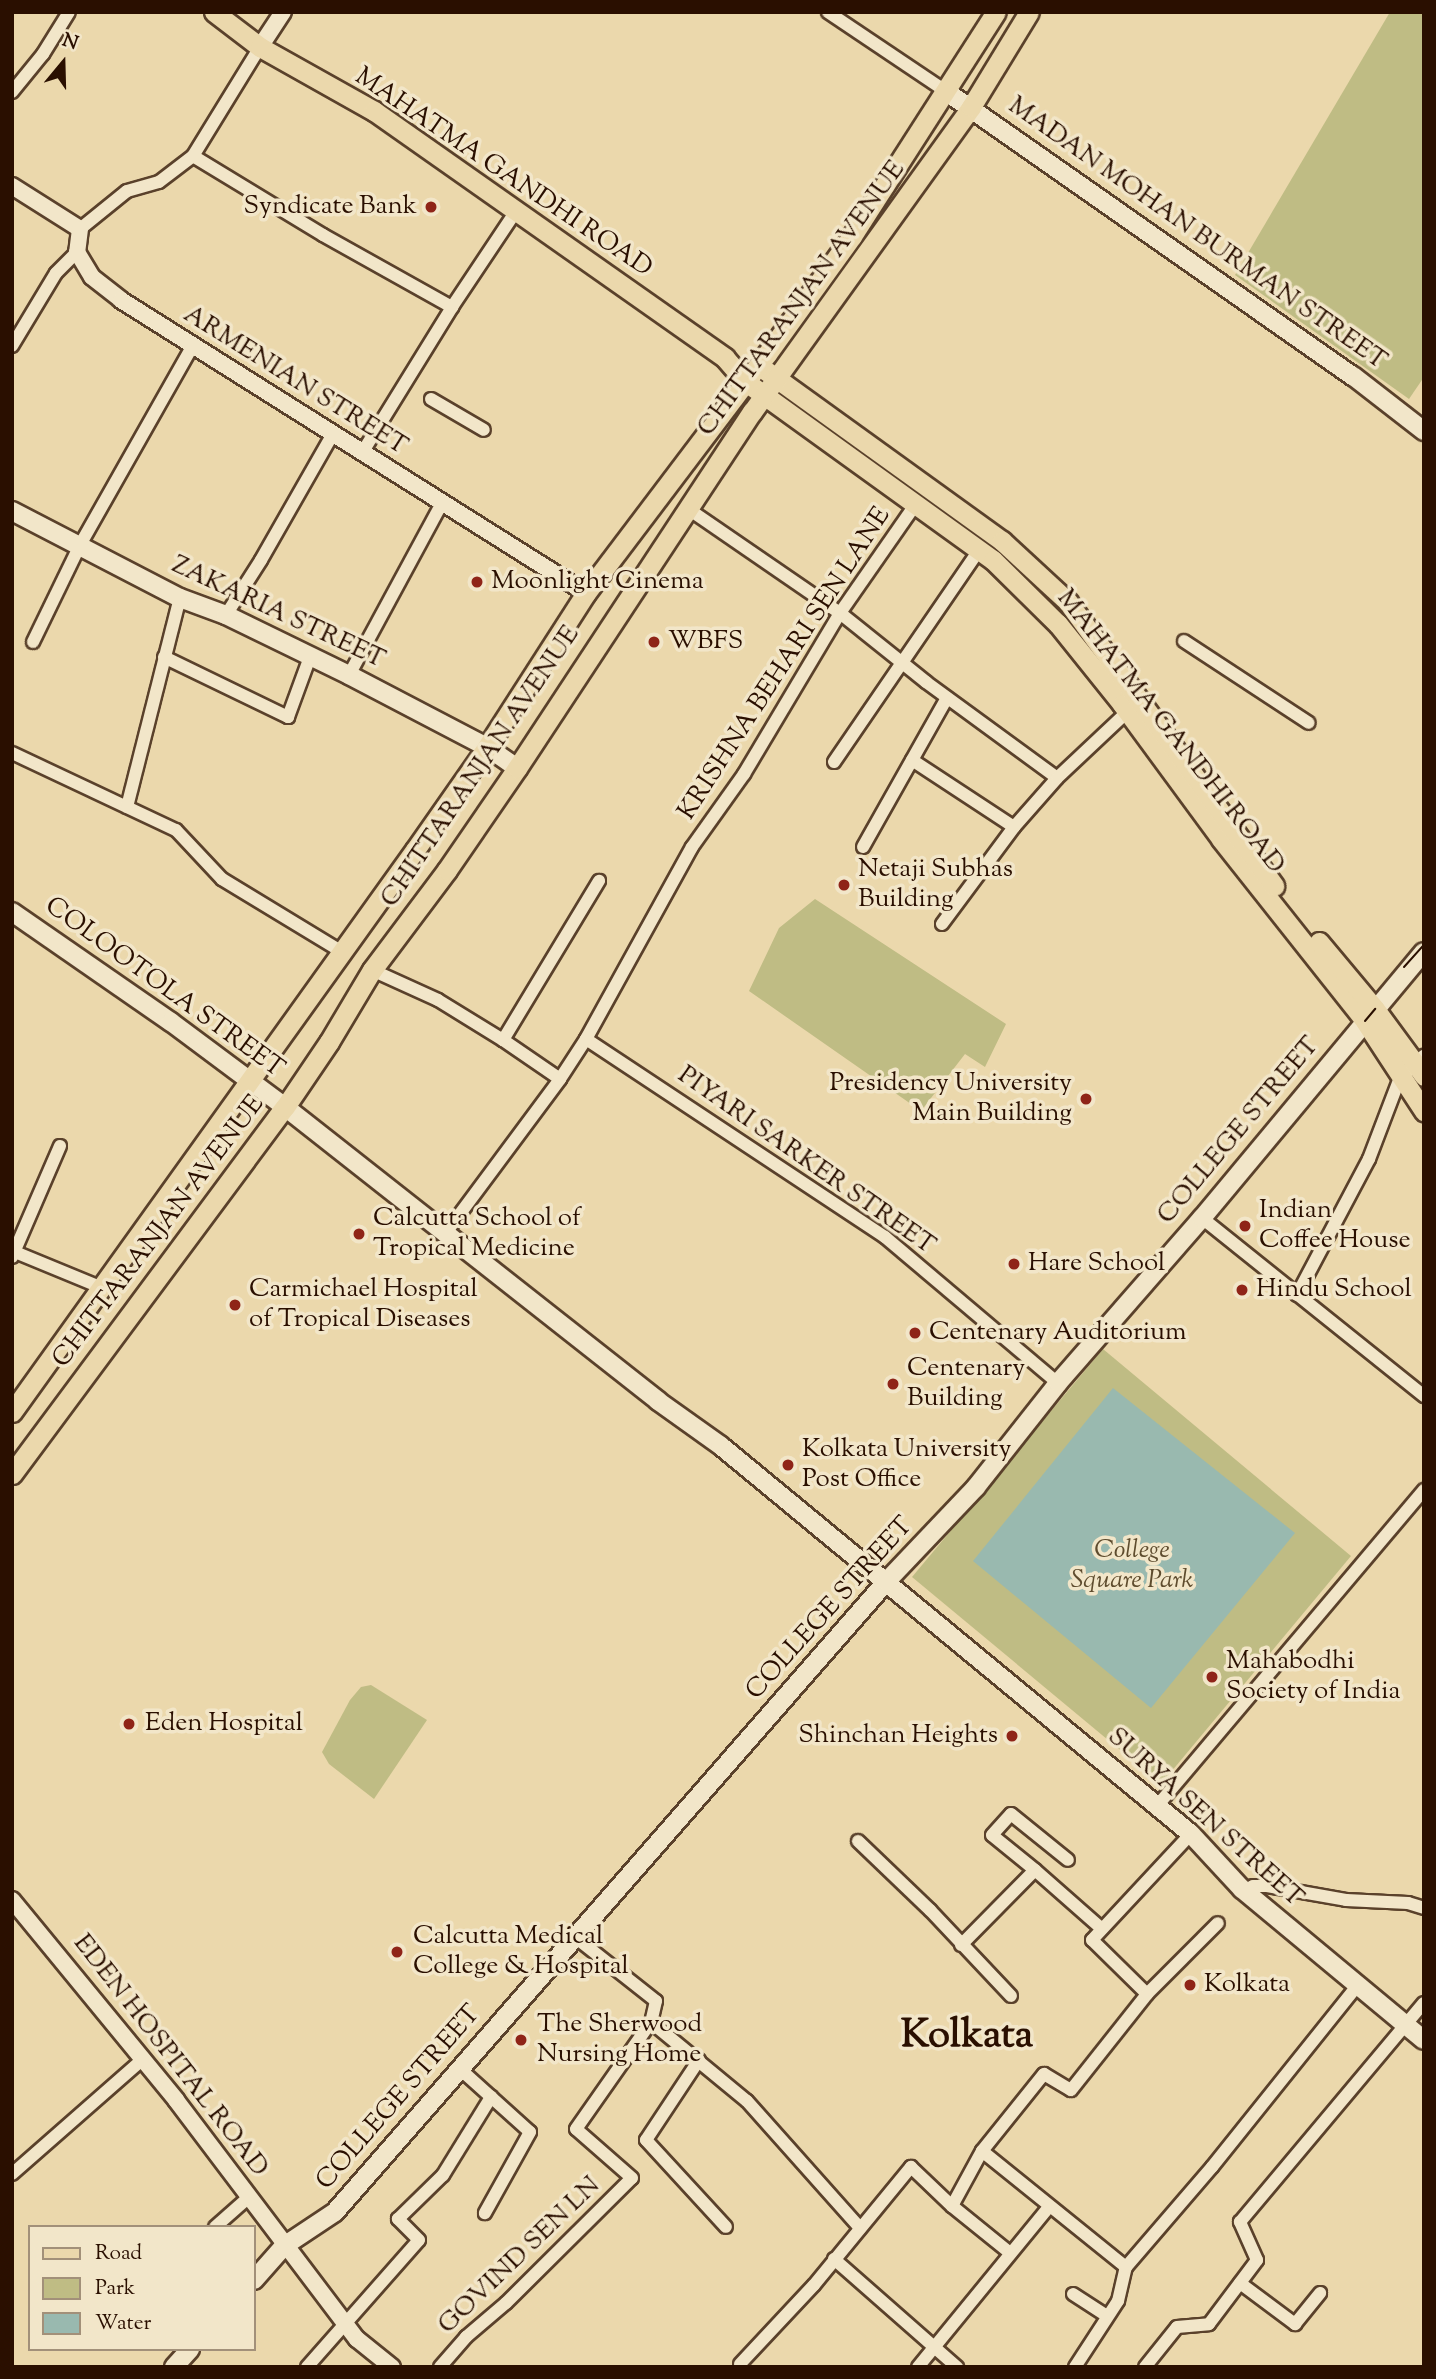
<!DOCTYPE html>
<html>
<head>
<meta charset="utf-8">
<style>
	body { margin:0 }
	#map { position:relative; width:1436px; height:2379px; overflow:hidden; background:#ebd8ac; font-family:"Sorts Mill Goudy",serif }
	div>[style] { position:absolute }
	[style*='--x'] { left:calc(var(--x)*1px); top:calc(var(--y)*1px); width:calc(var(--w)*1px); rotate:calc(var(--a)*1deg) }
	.green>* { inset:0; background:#bfbc84 }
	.water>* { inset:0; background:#99b9af }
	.roads { filter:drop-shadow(2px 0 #5a412b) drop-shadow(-2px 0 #5a412b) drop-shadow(0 2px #5a412b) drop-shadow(0 -2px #5a412b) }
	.minor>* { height:12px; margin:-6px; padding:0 6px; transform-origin:6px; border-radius:6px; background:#f2e6c9 }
	.tertiary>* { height:16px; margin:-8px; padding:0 8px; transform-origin:8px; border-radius:8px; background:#f2e6c9 }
	.secondary>* { height:18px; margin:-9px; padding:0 9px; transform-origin:9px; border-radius:9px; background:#f2e6c9 }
	.primary>* { height:19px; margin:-9.5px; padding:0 9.5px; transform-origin:9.5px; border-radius:9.5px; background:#ebd8ac }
	.tram>* { height:2px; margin:-1px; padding:0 1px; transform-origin:1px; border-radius:1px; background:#2a0f00 }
	.dots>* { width:19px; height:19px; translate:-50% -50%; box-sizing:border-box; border:4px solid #f2e6c9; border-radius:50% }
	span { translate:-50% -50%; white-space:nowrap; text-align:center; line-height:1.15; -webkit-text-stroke:7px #f2e6c9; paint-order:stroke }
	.street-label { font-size:26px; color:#2a0f00 }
	.poi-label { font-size:26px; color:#2a0f00 }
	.right { translate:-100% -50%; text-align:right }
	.left { translate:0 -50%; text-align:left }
	.park-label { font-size:26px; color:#5e4c2e; font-style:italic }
	.town-label { font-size:40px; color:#2a0f00; font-weight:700 }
	.frame { position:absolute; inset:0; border:14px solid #2a0f00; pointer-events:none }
	.legend { position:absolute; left:28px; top:2225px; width:228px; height:126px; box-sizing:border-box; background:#f2e6c9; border:2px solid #a29079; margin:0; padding:9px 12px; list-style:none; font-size:21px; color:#2a0f00 }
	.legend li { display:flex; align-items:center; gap:14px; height:35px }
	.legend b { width:35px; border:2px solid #a29079 }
	.north { position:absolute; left:28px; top:28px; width:70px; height:70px; -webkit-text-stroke:5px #f2e6c9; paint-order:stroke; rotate:19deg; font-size:19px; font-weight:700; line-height:28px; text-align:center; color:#2a0f00 }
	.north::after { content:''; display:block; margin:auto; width:24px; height:32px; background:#2a0f00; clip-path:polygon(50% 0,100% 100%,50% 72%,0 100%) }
</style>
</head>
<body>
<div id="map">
	<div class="green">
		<div style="clip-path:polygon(1390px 12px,1424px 12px,1424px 377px,1409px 399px,1235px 275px)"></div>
		<div style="clip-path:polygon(815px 899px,1006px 1024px,985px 1067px,965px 1054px,921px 1111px,749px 991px,779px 928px)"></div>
		<div style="clip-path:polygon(1103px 1349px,1351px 1556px,1161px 1784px,912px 1577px)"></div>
		<div style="clip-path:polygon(371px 1685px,427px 1720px,374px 1799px,329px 1764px,322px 1752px,350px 1700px,361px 1687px)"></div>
	</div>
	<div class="water">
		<div style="clip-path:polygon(1113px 1388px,1295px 1533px,1151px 1708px,973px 1561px)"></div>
	</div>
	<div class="roads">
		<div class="minor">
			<div style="--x:828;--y:12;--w:140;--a:33.9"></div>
			<div style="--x:12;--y:92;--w:49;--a:-50.8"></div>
			<div style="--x:43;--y:54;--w:49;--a:-58.2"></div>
			<div style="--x:193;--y:156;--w:152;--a:31.3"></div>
			<div style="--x:323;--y:235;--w:148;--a:29.2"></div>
			<div style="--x:452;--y:307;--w:115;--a:-56.3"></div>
			<div style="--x:80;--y:229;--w:60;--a:-39"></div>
			<div style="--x:127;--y:191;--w:33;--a:-16"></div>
			<div style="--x:159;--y:182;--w:43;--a:-37.4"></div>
			<div style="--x:193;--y:156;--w:128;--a:-58.4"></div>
			<div style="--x:12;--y:346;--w:85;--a:-58.9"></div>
			<div style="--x:56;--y:273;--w:30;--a:-45"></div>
			<div style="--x:431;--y:399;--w:61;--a:30.3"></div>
			<div style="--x:362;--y:453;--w:172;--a:-58.3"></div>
			<div style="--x:687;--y:508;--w:186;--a:34.5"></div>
			<div style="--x:840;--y:613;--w:110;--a:38.7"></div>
			<div style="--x:926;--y:682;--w:162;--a:36.2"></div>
			<div style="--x:226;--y:615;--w:65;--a:-57.5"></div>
			<div style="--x:261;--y:560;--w:145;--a:-60.3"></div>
			<div style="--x:1184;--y:641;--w:149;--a:33.3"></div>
			<div style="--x:33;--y:642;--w:108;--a:-64.1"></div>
			<div style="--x:80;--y:545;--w:230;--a:-60.5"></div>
			<div style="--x:164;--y:657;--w:138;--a:25.8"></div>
			<div style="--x:288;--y:717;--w:64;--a:-69.9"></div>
			<div style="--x:349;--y:675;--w:196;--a:-61.6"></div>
			<div style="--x:12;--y:753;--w:181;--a:25.2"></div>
			<div style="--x:176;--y:830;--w:67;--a:46.8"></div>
			<div style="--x:222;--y:879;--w:140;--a:31.3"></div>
			<div style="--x:912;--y:760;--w:122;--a:33.3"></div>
			<div style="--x:834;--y:762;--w:257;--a:-55.6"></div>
			<div style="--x:127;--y:807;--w:216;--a:-75.8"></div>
			<div style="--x:863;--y:847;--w:171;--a:-60.6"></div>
			<div style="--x:942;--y:924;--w:121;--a:-53.4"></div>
			<div style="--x:1014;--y:827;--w:65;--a:-48.7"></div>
			<div style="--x:1057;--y:778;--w:96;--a:-43.3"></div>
			<div style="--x:372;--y:970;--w:72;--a:24.4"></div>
			<div style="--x:438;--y:1000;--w:76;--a:31.6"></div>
			<div style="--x:586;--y:1039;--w:359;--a:33.5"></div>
			<div style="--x:885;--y:1237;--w:226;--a:40.2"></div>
			<div style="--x:560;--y:1079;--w:69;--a:-145.6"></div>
			<div style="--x:503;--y:1040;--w:186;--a:-58.9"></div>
			<div style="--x:1202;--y:1218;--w:285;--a:38.7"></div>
			<div style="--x:445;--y:1234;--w:193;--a:-53.4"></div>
			<div style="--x:560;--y:1079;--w:48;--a:-57"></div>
			<div style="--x:586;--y:1039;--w:219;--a:-61.1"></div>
			<div style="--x:692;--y:847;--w:90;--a:-54.5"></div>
			<div style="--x:744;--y:774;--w:187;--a:-59.2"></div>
			<div style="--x:840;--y:613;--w:131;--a:-55.2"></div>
			<div style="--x:15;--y:1252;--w:92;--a:22.4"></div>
			<div style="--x:12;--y:1257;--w:121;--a:-66.6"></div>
			<div style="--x:1297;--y:1295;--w:154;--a:-62.1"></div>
			<div style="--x:1369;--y:1159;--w:87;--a:-69.1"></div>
			<div style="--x:1400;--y:1078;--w:33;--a:-43"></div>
			<div style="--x:1157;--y:1806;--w:414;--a:-49.8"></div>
			<div style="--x:858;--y:1841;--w:100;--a:43.8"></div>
			<div style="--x:930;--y:1910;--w:118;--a:46.7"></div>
			<div style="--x:1035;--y:1870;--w:55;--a:-140.9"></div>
			<div style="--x:992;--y:1835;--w:28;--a:-48"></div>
			<div style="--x:1011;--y:1814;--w:73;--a:38.9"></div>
			<div style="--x:1244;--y:1891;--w:10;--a:-29"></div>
			<div style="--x:1253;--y:1886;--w:14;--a:0"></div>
			<div style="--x:1267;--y:1886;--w:80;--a:10"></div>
			<div style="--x:1346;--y:1900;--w:62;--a:2.8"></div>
			<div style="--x:1408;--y:1903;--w:17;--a:17"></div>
			<div style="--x:575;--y:1937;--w:103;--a:38.3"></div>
			<div style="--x:656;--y:2001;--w:22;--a:103"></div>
			<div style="--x:651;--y:2022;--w:124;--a:39.5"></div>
			<div style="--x:747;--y:2101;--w:170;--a:48.3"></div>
			<div style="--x:961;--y:1945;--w:105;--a:-45.4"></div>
			<div style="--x:1035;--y:1870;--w:89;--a:41.4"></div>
			<div style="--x:1147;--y:1994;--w:77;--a:-135.5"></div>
			<div style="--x:1092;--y:1940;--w:145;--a:-47"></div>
			<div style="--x:699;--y:2060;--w:96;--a:123.5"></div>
			<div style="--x:646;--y:2140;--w:118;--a:47.4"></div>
			<div style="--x:460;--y:2069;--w:94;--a:42"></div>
			<div style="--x:530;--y:2132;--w:93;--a:119.1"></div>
			<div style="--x:982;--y:2151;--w:185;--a:38.9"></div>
			<div style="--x:12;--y:2174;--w:174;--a:-41.3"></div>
			<div style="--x:952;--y:2206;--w:63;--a:-61.4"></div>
			<div style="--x:982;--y:2151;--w:99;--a:-51.2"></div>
			<div style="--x:1044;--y:2074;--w:31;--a:31"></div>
			<div style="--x:1071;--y:2090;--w:122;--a:-51.6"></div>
			<div style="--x:1147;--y:1994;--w:100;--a:-45"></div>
			<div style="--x:215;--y:2227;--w:45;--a:-41.4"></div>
			<div style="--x:834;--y:2259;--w:164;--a:41.3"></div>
			<div style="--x:1240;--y:2283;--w:69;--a:36.7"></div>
			<div style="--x:1295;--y:2324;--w:40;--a:-51"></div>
			<div style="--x:1073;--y:2294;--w:40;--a:32.9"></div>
			<div style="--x:740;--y:2364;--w:108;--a:-46.9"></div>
			<div style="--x:814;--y:2285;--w:153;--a:-50.6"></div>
			<div style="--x:911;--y:2167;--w:57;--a:43.6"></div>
			<div style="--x:952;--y:2206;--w:75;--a:39"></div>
			<div style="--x:307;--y:2367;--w:169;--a:-48.6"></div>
			<div style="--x:419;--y:2240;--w:30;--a:-135"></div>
			<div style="--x:398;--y:2219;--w:63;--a:-44.4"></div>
			<div style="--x:443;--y:2175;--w:92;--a:-58.4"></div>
			<div style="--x:440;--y:2367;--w:40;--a:-49"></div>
			<div style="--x:466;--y:2337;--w:52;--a:-40.4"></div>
			<div style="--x:506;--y:2303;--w:177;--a:-44.8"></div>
			<div style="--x:632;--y:2178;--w:74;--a:-138.8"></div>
			<div style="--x:576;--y:2129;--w:131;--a:-55"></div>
			<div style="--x:918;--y:2367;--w:207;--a:-50.7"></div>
			<div style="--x:1075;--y:2367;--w:79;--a:-56.9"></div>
			<div style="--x:1118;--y:2301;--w:35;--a:-77"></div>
			<div style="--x:1126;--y:2267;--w:132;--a:-49.3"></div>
			<div style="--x:1212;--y:2167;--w:233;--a:-51.3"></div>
			<div style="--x:1145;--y:2367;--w:51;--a:-51.3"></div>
			<div style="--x:1177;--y:2327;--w:32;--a:-5"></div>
			<div style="--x:1209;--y:2324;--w:80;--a:-53.1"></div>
			<div style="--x:1257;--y:2260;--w:42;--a:-114.1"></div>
			<div style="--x:1240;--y:2222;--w:286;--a:-50"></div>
		</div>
		<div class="tertiary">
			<div style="--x:260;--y:47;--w:42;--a:-56.7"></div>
			<div style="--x:12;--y:186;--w:80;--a:32.3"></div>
			<div style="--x:80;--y:229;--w:23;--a:97"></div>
			<div style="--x:77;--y:252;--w:29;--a:59"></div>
			<div style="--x:92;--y:277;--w:37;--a:38"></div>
			<div style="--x:121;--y:300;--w:550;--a:32.22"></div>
			<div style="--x:12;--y:1900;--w:259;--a:50.6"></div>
			<div style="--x:176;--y:2100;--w:300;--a:52.9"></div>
			<div style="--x:357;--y:2339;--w:45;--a:38.7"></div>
		</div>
		<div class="secondary">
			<div style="--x:944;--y:90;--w:499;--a:35"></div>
			<div style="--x:1353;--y:376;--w:90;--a:37.8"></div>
			<div style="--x:12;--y:511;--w:189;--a:27.4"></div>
			<div style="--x:180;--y:598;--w:49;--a:20.3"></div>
			<div style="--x:226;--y:615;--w:137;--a:26"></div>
			<div style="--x:349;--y:675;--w:156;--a:27.6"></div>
			<div style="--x:487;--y:747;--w:37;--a:35"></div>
			<div style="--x:12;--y:912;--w:193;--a:34.7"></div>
			<div style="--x:171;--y:1022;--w:142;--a:36.7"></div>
			<div style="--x:285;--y:1107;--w:475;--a:38.2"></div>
			<div style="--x:658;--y:1401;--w:77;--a:35.5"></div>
			<div style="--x:721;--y:1446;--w:609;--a:39.54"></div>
			<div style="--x:1191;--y:1834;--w:75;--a:47.2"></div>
			<div style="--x:1242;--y:1889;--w:236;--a:39.7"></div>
			<div style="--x:254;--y:2280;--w:45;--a:-48.6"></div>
			<div style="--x:284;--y:2246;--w:61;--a:-33.7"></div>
			<div style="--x:335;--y:2212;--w:837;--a:-48.83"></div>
			<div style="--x:886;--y:1582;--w:131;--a:-46.5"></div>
			<div style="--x:976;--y:1487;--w:132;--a:-51.7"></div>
			<div style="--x:1058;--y:1383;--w:219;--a:-48.9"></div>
			<div style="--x:1202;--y:1218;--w:346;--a:-50.2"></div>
			<div style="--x:174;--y:2367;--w:24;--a:-48"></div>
		</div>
		<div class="primary">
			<div style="--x:214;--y:12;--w:58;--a:37.3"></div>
			<div style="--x:260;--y:47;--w:131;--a:29.3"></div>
			<div style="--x:374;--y:111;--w:429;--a:35.1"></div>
			<div style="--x:725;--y:358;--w:32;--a:49"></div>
			<div style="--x:746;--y:382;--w:304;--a:35.8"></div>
			<div style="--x:993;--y:560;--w:91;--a:44.6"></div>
			<div style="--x:1058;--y:624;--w:102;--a:51.3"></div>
			<div style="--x:1122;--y:704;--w:167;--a:53.7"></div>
			<div style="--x:1221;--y:839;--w:232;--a:51.6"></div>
			<div style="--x:1365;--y:1021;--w:108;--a:56.8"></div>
			<div style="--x:765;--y:370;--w:292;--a:35.8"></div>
			<div style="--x:1002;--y:541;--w:90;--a:42.7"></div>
			<div style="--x:1068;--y:602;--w:351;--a:54"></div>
			<div style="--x:1319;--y:942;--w:87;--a:50.1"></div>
			<div style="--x:1375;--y:1009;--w:83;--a:53.8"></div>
			<div style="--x:12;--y:1412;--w:692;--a:-54.36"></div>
			<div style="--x:415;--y:850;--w:126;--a:-55"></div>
			<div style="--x:487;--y:747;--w:183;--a:-57.3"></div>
			<div style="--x:586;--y:593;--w:300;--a:-52.9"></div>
			<div style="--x:767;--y:354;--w:145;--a:-54.2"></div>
			<div style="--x:852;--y:236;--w:266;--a:-57.3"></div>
			<div style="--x:12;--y:1474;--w:457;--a:-53.4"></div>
			<div style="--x:285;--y:1107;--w:78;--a:-55.9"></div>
			<div style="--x:329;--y:1042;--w:84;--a:-59.2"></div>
			<div style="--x:372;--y:970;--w:125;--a:-53.1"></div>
			<div style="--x:447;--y:870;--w:124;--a:-55.5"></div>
			<div style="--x:517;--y:768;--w:427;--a:-56.6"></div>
			<div style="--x:752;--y:412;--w:375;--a:-54.3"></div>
			<div style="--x:971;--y:107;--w:111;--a:-58.6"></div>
		</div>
	</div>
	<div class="tram">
		<div style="--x:1404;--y:967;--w:30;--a:-48"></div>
		<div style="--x:1365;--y:1021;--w:16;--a:-50"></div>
	</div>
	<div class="dots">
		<div style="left:431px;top:207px;background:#8f2418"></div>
		<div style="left:477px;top:582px;background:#8f2418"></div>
		<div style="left:654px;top:642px;background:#8f2418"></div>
		<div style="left:844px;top:885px;background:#8f2418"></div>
		<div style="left:1086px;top:1099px;background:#8f2418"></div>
		<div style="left:1245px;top:1226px;background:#8f2418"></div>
		<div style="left:359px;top:1234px;background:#8f2418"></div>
		<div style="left:1014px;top:1264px;background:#8f2418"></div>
		<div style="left:1242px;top:1290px;background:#8f2418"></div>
		<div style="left:235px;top:1305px;background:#8f2418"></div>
		<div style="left:915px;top:1333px;background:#8f2418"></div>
		<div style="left:893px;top:1384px;background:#8f2418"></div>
		<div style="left:788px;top:1465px;background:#8f2418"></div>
		<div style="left:1212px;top:1677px;background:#8f2418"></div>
		<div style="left:129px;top:1724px;background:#8f2418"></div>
		<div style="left:1012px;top:1736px;background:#8f2418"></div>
		<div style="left:397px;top:1952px;background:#8f2418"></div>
		<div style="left:1190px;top:1985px;background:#8f2418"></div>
		<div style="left:521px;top:2040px;background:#8f2418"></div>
	</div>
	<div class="street-label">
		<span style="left:503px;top:173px;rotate:34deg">MAHATMA GANDHI ROAD</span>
		<span style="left:1197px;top:234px;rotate:35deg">MADAN MOHAN BURMAN STREET</span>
		<span style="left:802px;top:299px;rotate:-54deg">CHITTARANJAN AVENUE</span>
		<span style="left:295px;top:381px;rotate:32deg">ARMENIAN STREET</span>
		<span style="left:278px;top:613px;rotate:25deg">ZAKARIA STREET</span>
		<span style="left:785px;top:664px;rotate:-57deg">KRISHNA BEHARI SEN LANE</span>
		<span style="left:1170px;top:732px;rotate:52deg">MAHATMA GANDHI ROAD</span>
		<span style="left:481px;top:767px;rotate:-56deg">CHITTARANJAN AVENUE</span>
		<span style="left:164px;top:988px;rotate:36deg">COLOOTOLA STREET</span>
		<span style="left:1239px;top:1131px;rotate:-50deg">COLLEGE STREET</span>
		<span style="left:806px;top:1161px;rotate:35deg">PIYARI SARKER STREET</span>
		<span style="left:159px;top:1232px;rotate:-53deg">CHITTARANJAN AVENUE</span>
		<span style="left:830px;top:1609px;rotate:-48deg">COLLEGE STREET</span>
		<span style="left:1205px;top:1818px;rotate:42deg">SURYA SEN STREET</span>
		<span style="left:170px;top:2056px;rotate:52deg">EDEN HOSPITAL ROAD</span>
		<span style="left:399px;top:2098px;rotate:-49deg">COLLEGE STREET</span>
		<span style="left:520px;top:2256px;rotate:-44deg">GOVIND SEN LN</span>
	</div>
	<div class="poi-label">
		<span class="right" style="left:417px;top:207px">Syndicate Bank</span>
		<span class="left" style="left:491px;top:582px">Moonlight Cinema</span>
		<span class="left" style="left:668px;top:642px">WBFS</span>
		<span class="left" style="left:858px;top:885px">Netaji Subhas<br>Building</span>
		<span class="right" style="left:1072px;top:1099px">Presidency University<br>Main Building</span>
		<span class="left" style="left:1259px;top:1226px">Indian<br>Coffee House</span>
		<span class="left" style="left:373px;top:1234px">Calcutta School of<br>Tropical Medicine</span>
		<span class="left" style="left:1028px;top:1264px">Hare School</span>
		<span class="left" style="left:249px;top:1305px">Carmichael Hospital<br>of Tropical Diseases</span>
		<span class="left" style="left:1256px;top:1290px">Hindu School</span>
		<span class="left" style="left:929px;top:1333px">Centenary Auditorium</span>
		<span class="left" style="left:907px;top:1384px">Centenary<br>Building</span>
		<span class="left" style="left:802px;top:1465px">Kolkata University<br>Post Office</span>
		<span class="left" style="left:1226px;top:1677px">Mahabodhi<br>Society of India</span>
		<span class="left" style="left:145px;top:1724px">Eden Hospital</span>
		<span class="right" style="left:998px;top:1736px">Shinchan Heights</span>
		<span class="left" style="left:413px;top:1952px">Calcutta Medical<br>College &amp; Hospital</span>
		<span class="left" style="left:1204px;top:1985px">Kolkata</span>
		<span class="left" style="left:537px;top:2040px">The Sherwood<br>Nursing Home</span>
	</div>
	<div class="park-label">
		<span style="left:1132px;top:1566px">College<br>Square Park</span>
	</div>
	<div class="town-label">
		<span style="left:967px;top:2037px">Kolkata</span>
	</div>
	<div class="frame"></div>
	<ul class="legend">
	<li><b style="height:9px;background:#ebd8ac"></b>Road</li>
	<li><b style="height:19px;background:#bfbc84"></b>Park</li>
	<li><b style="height:19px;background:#99b9af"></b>Water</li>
	</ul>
	<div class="north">N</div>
</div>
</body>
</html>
